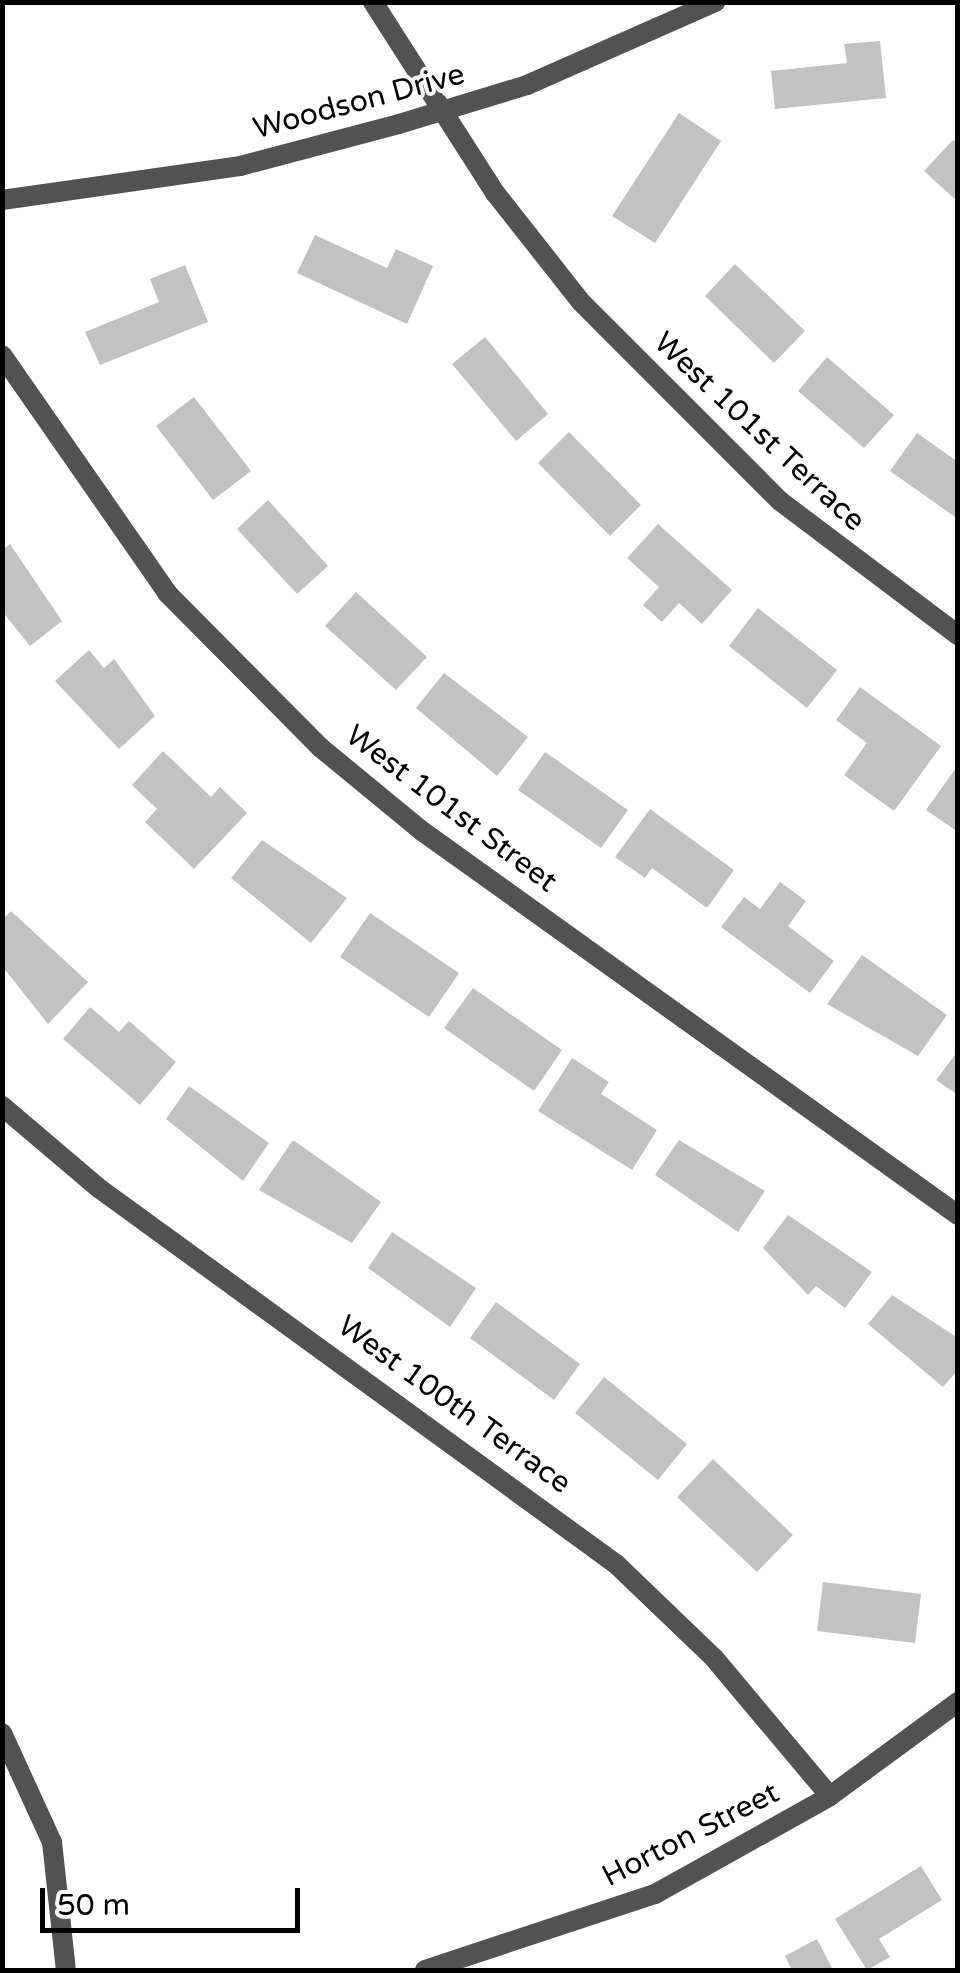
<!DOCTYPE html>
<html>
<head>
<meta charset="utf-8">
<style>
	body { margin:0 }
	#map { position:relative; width:960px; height:1973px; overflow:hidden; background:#fff; font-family:"Varela Round",sans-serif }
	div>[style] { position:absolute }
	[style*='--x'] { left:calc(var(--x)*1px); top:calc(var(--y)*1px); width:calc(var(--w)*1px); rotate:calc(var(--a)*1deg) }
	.building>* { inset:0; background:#c2c2c2 }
	.street>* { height:20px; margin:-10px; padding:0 10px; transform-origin:10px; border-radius:10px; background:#525252 }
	span { translate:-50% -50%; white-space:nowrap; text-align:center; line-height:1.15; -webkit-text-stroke:8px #fff; paint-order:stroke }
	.street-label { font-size:30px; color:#000 }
	.frame { position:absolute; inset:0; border:5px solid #000; pointer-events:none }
	.scale { position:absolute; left:40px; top:1888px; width:260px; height:45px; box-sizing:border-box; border:5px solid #000; border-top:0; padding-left:12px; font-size:30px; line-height:35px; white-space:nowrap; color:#000; -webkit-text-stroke:8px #fff; paint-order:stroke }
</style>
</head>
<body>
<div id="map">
	<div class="building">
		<div style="clip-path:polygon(880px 41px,886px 98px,775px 109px,771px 71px,847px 63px,844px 44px)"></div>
		<div style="clip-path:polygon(679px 113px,721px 141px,655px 243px,612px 216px)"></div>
		<div style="clip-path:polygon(953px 140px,958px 144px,958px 202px,924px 171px)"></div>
		<div style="clip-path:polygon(315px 235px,387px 268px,396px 249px,433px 266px,407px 324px,297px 273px)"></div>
		<div style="clip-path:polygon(735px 264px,805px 331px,774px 363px,705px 296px)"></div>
		<div style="clip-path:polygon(185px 265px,208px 322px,100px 365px,85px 332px,159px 302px,150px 279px)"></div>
		<div style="clip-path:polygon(485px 337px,548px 414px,516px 441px,452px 364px)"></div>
		<div style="clip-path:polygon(827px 357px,894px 415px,864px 448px,798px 391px)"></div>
		<div style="clip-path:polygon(194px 397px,251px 471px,213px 500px,156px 426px)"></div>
		<div style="clip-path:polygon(569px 432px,641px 505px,610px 536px,538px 463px)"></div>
		<div style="clip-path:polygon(917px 433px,958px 462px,958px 519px,890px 471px)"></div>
		<div style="clip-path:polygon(268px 500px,328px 566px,297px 594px,237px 529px)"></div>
		<div style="clip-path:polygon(658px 524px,732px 590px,702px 624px,679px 603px,662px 622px,643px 605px,659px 587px,627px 558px)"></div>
		<div style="clip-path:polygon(10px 544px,62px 621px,30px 646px,2px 611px,2px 550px)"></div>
		<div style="clip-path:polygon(356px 592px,427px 657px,396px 690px,325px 626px)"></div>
		<div style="clip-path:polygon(758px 608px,837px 670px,807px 708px,729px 646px)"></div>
		<div style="clip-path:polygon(89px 650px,104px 668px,114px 659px,155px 716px,119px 749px,55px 681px)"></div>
		<div style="clip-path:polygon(444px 673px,528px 737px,497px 776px,416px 708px)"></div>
		<div style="clip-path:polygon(860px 687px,941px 746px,894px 811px,844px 775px,867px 743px,836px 720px)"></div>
		<div style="clip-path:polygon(163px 751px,211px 797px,220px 787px,247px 813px,194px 869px,145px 822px,157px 809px,132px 785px)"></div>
		<div style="clip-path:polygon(545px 752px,628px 810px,601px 848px,518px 790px)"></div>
		<div style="clip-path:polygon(958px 765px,958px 832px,926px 810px)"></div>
		<div style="clip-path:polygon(650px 809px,734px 870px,707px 908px,652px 868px,645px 878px,615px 857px)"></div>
		<div style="clip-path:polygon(262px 840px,347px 898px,311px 943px,231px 878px)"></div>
		<div style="clip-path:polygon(780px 882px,806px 901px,788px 926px,834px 961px,810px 993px,721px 927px,744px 897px,760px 909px)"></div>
		<div style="clip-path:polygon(11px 911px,88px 982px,48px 1024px,2px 966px,2px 920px)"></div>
		<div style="clip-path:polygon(370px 913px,459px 973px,429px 1017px,340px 957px)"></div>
		<div style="clip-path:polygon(862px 955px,947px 1015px,918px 1056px,827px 1004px)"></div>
		<div style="clip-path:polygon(473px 988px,562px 1050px,534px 1091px,444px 1028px)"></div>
		<div style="clip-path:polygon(90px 1007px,119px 1032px,129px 1021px,176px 1062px,140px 1105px,63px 1039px)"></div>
		<div style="clip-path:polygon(958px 1051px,958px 1095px,936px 1080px)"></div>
		<div style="clip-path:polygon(572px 1058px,609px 1082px,601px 1094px,657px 1130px,632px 1170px,538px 1111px)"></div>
		<div style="clip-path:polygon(189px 1086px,269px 1143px,243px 1181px,166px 1119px)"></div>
		<div style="clip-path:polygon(293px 1140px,381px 1202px,352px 1243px,259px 1190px)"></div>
		<div style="clip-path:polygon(679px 1140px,765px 1191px,738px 1232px,655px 1175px)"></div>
		<div style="clip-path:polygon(788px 1215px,872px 1272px,845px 1308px,816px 1286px,808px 1295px,763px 1248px)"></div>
		<div style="clip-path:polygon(392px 1232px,476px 1288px,450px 1327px,368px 1268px)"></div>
		<div style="clip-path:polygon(892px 1295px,958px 1338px,958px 1370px,943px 1387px,868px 1324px)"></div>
		<div style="clip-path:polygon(496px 1302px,580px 1364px,554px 1400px,470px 1338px)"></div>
		<div style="clip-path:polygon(604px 1377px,687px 1444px,658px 1480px,575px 1413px)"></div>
		<div style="clip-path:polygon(713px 1459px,793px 1535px,757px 1572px,677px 1497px)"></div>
		<div style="clip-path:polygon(823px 1582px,921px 1594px,915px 1643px,817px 1631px)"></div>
		<div style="clip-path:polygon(921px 1866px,942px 1900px,879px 1939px,890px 1957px,867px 1970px,835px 1919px)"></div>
		<div style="clip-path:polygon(817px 1939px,833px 1970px,792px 1970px,785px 1956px)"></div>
	</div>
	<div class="street">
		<div style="--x:373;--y:2;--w:228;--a:57.4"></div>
		<div style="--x:496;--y:194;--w:137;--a:51.8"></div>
		<div style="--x:581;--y:302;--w:281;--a:45"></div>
		<div style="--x:780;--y:501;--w:223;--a:37"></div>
		<div style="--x:2;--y:200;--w:240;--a:-8.1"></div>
		<div style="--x:240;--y:166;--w:164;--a:-14.8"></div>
		<div style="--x:399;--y:124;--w:134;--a:-16.9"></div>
		<div style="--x:527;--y:85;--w:206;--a:-23.8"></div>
		<div style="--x:2;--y:355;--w:291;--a:55.2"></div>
		<div style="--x:168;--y:594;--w:217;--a:45.2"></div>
		<div style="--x:321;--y:748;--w:131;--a:39.4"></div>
		<div style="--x:422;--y:831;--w:659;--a:35.62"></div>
		<div style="--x:2;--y:1106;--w:128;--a:40.3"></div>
		<div style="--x:100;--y:1189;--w:638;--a:36.01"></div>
		<div style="--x:616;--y:1564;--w:136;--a:43.8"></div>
		<div style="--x:714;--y:1658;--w:180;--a:50"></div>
		<div style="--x:2;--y:1733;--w:120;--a:65.4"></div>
		<div style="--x:52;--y:1842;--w:129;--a:83.8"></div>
		<div style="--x:425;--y:1970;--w:242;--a:-18.3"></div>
		<div style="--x:655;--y:1894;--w:201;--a:-29.2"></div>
		<div style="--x:830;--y:1796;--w:159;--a:-36.3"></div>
	</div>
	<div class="street-label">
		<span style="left:359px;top:102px;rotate:-15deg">Woodson Drive</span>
		<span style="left:759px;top:432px;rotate:43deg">West 101st Terrace</span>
		<span style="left:451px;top:809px;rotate:37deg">West 101st Street</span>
		<span style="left:454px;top:1405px;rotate:36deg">West 100th Terrace</span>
		<span style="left:691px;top:1835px;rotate:-27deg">Horton Street</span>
	</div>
	<div class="frame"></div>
	<div class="scale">50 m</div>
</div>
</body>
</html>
